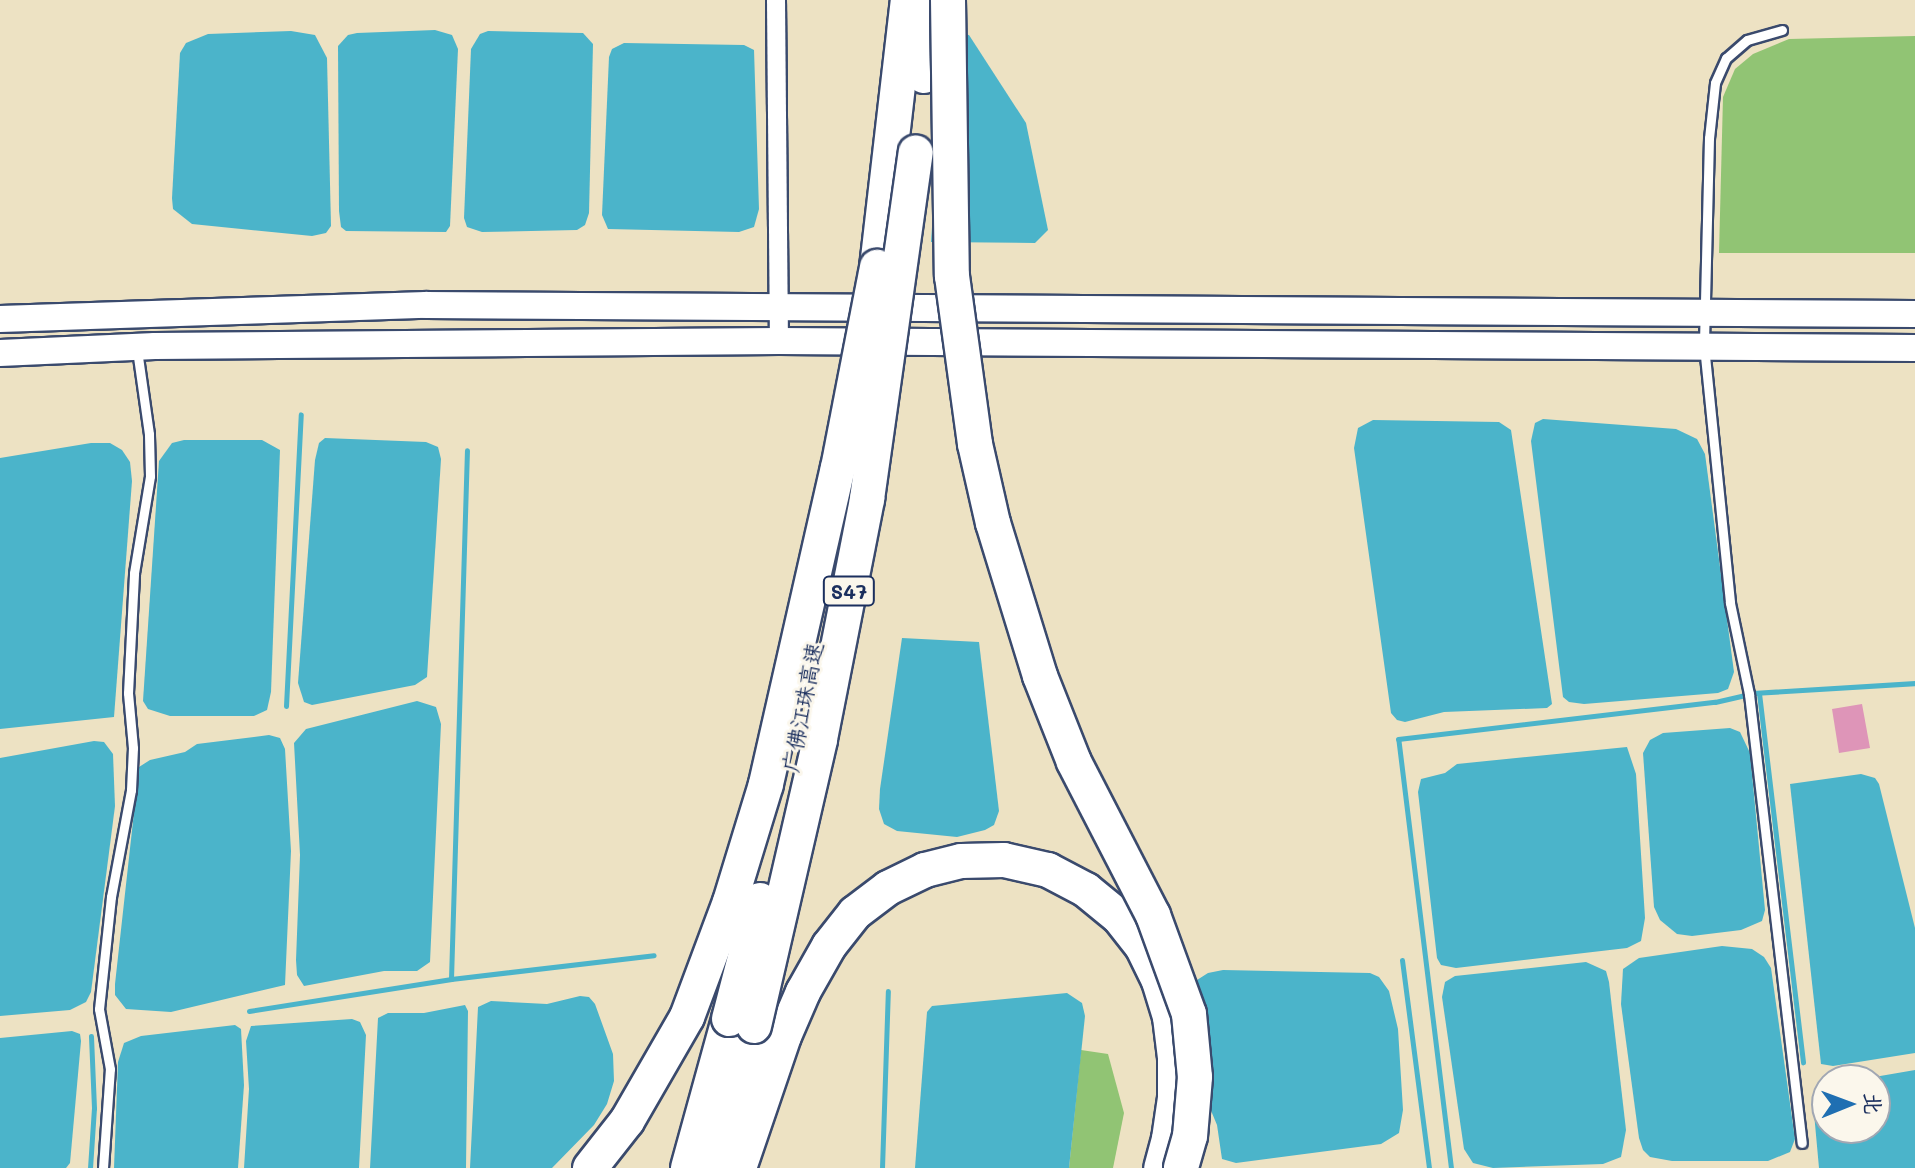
<!DOCTYPE html>
<html>
<head>
<meta charset="utf-8">
<style>
	body { margin:0 }
	#map { position:relative; width:1915px; height:1168px; overflow:hidden; background:#ede2c3; font-family:Mali,"LXGW WenKai TC",sans-serif }
	div>[style] { position:absolute }
	[style*='--x'] { left:calc(var(--x)*1px); top:calc(var(--y)*1px); width:calc(var(--w)*1px); rotate:calc(var(--a)*1deg) }
	.green>* { inset:0; background:#91c474 }
	.water>* { inset:0; background:#4bb4ca }
	.stream>* { height:5px; margin:-2.5px; padding:0 2.5px; transform-origin:2.5px; border-radius:2.5px; background:#4bb4ca }
	.building>* { inset:0; background:#de95b8 }
	.roads { filter:drop-shadow(2px 0 #3a4a6d) drop-shadow(-2px 0 #3a4a6d) drop-shadow(0 2px #3a4a6d) drop-shadow(0 -2px #3a4a6d) }
	.lane>* { height:9px; margin:-4.5px; padding:0 4.5px; transform-origin:4.5px; border-radius:4.5px; background:#fff }
	.street>* { height:18px; margin:-9px; padding:0 9px; transform-origin:9px; border-radius:9px; background:#fff }
	.secondary>* { height:26px; margin:-13px; padding:0 13px; transform-origin:13px; border-radius:13px; background:#fff }
	.highway>* { height:34px; margin:-17px; padding:0 17px; transform-origin:17px; border-radius:17px; background:#fff }
	.bridges { filter:drop-shadow(2px 0 #3a4a6d) drop-shadow(-2px 0 #3a4a6d) drop-shadow(0 2px #3a4a6d) drop-shadow(0 -2px #3a4a6d) }
	.highway-bridge>* { height:34px; margin:-17px; padding:0 17px; transform-origin:17px; border-radius:17px; background:#fff }
	span { translate:-50% -50%; white-space:nowrap; text-align:center; line-height:1.15; -webkit-text-stroke:6px #fbf7ec; paint-order:stroke }
	.shield-label span { padding:2px 6px; background:#fbf7ec; border:2px solid; border-radius:6px; -webkit-text-stroke-width:0 }
	.shield-label { font-size:20px; color:#1b2f5e; font-weight:700 }
	.street-label { font-size:22px; color:#1b2f5e }
	.north { position:absolute; left:1811px; top:1064px; width:80px; height:80px; box-sizing:border-box; background:#fbf7ec; border:2px solid #a1a7b3; border-radius:50%; rotate:89deg; font-size:22px; font-weight:700; line-height:32px; text-align:center; color:#1b2f5e }
	.north::after { content:''; display:block; margin:auto; width:28px; height:36px; background:#1f6fb2; clip-path:polygon(50% 0,100% 100%,50% 72%,0 100%) }
</style>
</head>
<body>
<div id="map">
	<div class="green">
		<div style="clip-path:polygon(1915px 36px,1915px 253px,1719px 253px,1723px 97px,1735px 69px,1753px 54px,1789px 39px)"></div>
		<div style="clip-path:polygon(1081px 1050px,1108px 1054px,1124px 1113px,1113px 1168px,1069px 1168px)"></div>
	</div>
	<div class="water">
		<div style="clip-path:polygon(435px 30px,452px 35px,458px 49px,450px 226px,446px 232px,346px 231px,341px 227px,339px 211px,338px 46px,348px 35px,357px 33px)"></div>
		<div style="clip-path:polygon(291px 31px,315px 35px,327px 58px,331px 226px,326px 233px,312px 236px,192px 224px,173px 209px,172px 198px,180px 53px,186px 43px,208px 34px)"></div>
		<div style="clip-path:polygon(488px 31px,583px 33px,593px 44px,589px 213px,585px 225px,577px 230px,482px 232px,467px 227px,464px 218px,471px 49px,480px 34px)"></div>
		<div style="clip-path:polygon(945px 32px,969px 35px,1026px 123px,1048px 230px,1035px 243px,931px 242px)"></div>
		<div style="clip-path:polygon(624px 43px,744px 45px,754px 50px,759px 209px,754px 227px,739px 232px,608px 229px,602px 215px,609px 57px,612px 49px)"></div>
		<div style="clip-path:polygon(1543px 419px,1676px 429px,1697px 439px,1705px 454px,1734px 672px,1728px 689px,1718px 693px,1584px 704px,1569px 702px,1563px 697px,1531px 441px,1535px 423px)"></div>
		<div style="clip-path:polygon(1373px 420px,1499px 422px,1511px 430px,1552px 704px,1547px 708px,1444px 712px,1405px 722px,1397px 720px,1391px 713px,1354px 448px,1358px 428px)"></div>
		<div style="clip-path:polygon(325px 438px,426px 442px,438px 447px,441px 459px,427px 677px,415px 685px,312px 705px,304px 702px,298px 683px,315px 460px,319px 443px)"></div>
		<div style="clip-path:polygon(184px 440px,262px 440px,280px 450px,271px 692px,267px 710px,254px 716px,170px 716px,148px 709px,143px 701px,159px 461px,172px 443px)"></div>
		<div style="clip-path:polygon(91px 443px,110px 443px,122px 450px,130px 462px,132px 481px,114px 717px,0 729px,0 458px)"></div>
		<div style="clip-path:polygon(902px 638px,979px 642px,999px 811px,994px 825px,985px 830px,957px 837px,897px 831px,884px 824px,879px 809px,880px 789px)"></div>
		<div style="clip-path:polygon(417px 701px,436px 707px,441px 724px,430px 962px,417px 971px,384px 971px,304px 986px,297px 975px,296px 960px,300px 855px,294px 743px,306px 729px)"></div>
		<div style="clip-path:polygon(1730px 728px,1740px 732px,1750px 753px,1765px 910px,1762px 921px,1741px 930px,1692px 936px,1677px 934px,1660px 920px,1654px 907px,1643px 753px,1650px 740px,1663px 733px)"></div>
		<div style="clip-path:polygon(269px 735px,280px 738px,285px 749px,291px 851px,285px 985px,171px 1012px,126px 1009px,115px 995px,115px 984px,139px 767px,150px 760px,185px 752px,197px 744px)"></div>
		<div style="clip-path:polygon(94px 741px,104px 742px,113px 754px,115px 806px,91px 992px,86px 1002px,70px 1010px,0 1016px,0 758px)"></div>
		<div style="clip-path:polygon(1627px 747px,1636px 774px,1645px 918px,1641px 941px,1627px 948px,1456px 968px,1441px 965px,1437px 958px,1418px 792px,1421px 779px,1445px 773px,1457px 764px)"></div>
		<div style="clip-path:polygon(1861px 774px,1875px 778px,1879px 784px,1915px 928px,1915px 1053px,1833px 1066px,1821px 1064px,1790px 784px)"></div>
		<div style="clip-path:polygon(1722px 946px,1752px 949px,1764px 957px,1771px 968px,1795px 1139px,1790px 1152px,1768px 1161px,1672px 1161px,1650px 1157px,1643px 1150px,1639px 1138px,1621px 1004px,1623px 969px,1639px 958px)"></div>
		<div style="clip-path:polygon(1586px 962px,1606px 971px,1609px 982px,1626px 1130px,1621px 1157px,1603px 1164px,1493px 1168px,1473px 1163px,1464px 1149px,1442px 997px,1445px 982px,1455px 976px)"></div>
		<div style="clip-path:polygon(1223px 970px,1370px 973px,1379px 977px,1389px 991px,1398px 1029px,1403px 1110px,1399px 1133px,1381px 1144px,1236px 1163px,1222px 1159px,1217px 1125px,1202px 1089px,1191px 995px,1197px 980px,1208px 973px)"></div>
		<div style="clip-path:polygon(1067px 993px,1082px 1003px,1085px 1016px,1069px 1168px,915px 1168px,927px 1012px,932px 1006px)"></div>
		<div style="clip-path:polygon(580px 996px,589px 997px,595px 1004px,613px 1054px,614px 1081px,607px 1104px,594px 1125px,552px 1168px,470px 1168px,478px 1007px,491px 1001px,547px 1004px)"></div>
		<div style="clip-path:polygon(465px 1005px,468px 1011px,466px 1168px,370px 1168px,378px 1018px,388px 1013px,424px 1013px)"></div>
		<div style="clip-path:polygon(352px 1019px,360px 1022px,366px 1035px,359px 1168px,244px 1168px,249px 1089px,246px 1041px,251px 1026px)"></div>
		<div style="clip-path:polygon(235px 1025px,241px 1029px,244px 1085px,238px 1168px,114px 1168px,118px 1062px,124px 1043px,141px 1036px)"></div>
		<div style="clip-path:polygon(72px 1031px,80px 1034px,81px 1041px,70px 1163px,66px 1168px,0 1168px,0 1038px)"></div>
		<div style="clip-path:polygon(1915px 1070px,1915px 1168px,1819px 1168px,1814px 1113px,1814px 1100px,1820px 1089px,1827px 1085px,1827px 1128px,1875px 1128px,1875px 1080px,1857px 1080px)"></div>
	</div>
	<div class="stream">
		<div style="--x:1759;--y:693;--w:372;--a:83.2"></div>
		<div style="--x:286;--y:706;--w:292;--a:-87.1"></div>
		<div style="--x:1402;--y:960;--w:210;--a:82.6"></div>
		<div style="--x:451;--y:979;--w:529;--a:-88.27"></div>
		<div style="--x:249;--y:1011;--w:205;--a:-9"></div>
		<div style="--x:451;--y:979;--w:204;--a:-6.7"></div>
		<div style="--x:90;--y:1168;--w:60;--a:-86.2"></div>
		<div style="--x:94;--y:1108;--w:72;--a:-92.4"></div>
		<div style="--x:882;--y:1168;--w:177;--a:-88.1"></div>
		<div style="--x:1451;--y:1168;--w:432;--a:-97"></div>
		<div style="--x:1398;--y:739;--w:319;--a:-6.7"></div>
		<div style="--x:1715;--y:702;--w:39;--a:-13"></div>
		<div style="--x:1753;--y:693;--w:162;--a:-3.5"></div>
	</div>
	<div class="building">
		<div style="clip-path:polygon(1862px 704px,1870px 748px,1839px 753px,1832px 709px)"></div>
	</div>
	<div class="roads">
		<div class="lane">
			<div style="--x:1782;--y:30;--w:36;--a:164"></div>
			<div style="--x:1747;--y:40;--w:28;--a:139"></div>
			<div style="--x:1726;--y:58;--w:27;--a:114"></div>
			<div style="--x:1715;--y:83;--w:55;--a:96.2"></div>
			<div style="--x:1709;--y:138;--w:208;--a:91.4"></div>
			<div style="--x:1704;--y:346;--w:258;--a:84.2"></div>
			<div style="--x:1730;--y:603;--w:93;--a:78.2"></div>
			<div style="--x:1749;--y:694;--w:452;--a:83.3"></div>
			<div style="--x:103;--y:1168;--w:99;--a:-86"></div>
			<div style="--x:110;--y:1069;--w:61;--a:-100.4"></div>
			<div style="--x:99;--y:1009;--w:113;--a:-83.9"></div>
			<div style="--x:111;--y:897;--w:109;--a:-79.4"></div>
			<div style="--x:131;--y:790;--w:42;--a:-87.3"></div>
			<div style="--x:133;--y:748;--w:55;--a:-95.2"></div>
			<div style="--x:128;--y:693;--w:120;--a:-87.1"></div>
			<div style="--x:134;--y:573;--w:98;--a:-80.6"></div>
			<div style="--x:150;--y:476;--w:42;--a:-91.4"></div>
			<div style="--x:149;--y:434;--w:85;--a:-98.1"></div>
		</div>
		<div class="street">
			<div style="--x:776;--y:0;--w:341;--a:89.5"></div>
		</div>
		<div class="secondary">
			<div style="--x:0;--y:319;--w:426;--a:-1.9"></div>
			<div style="--x:426;--y:305;--w:1489;--a:0.35"></div>
			<div style="--x:0;--y:353;--w:155;--a:-2.6"></div>
			<div style="--x:155;--y:346;--w:624;--a:-0.46"></div>
			<div style="--x:779;--y:341;--w:1136;--a:0.35"></div>
		</div>
		<div class="highway">
			<div style="--x:924;--y:76;--w:76;--a:-84"></div>
			<div style="--x:877;--y:267;--w:269;--a:-83.4"></div>
			<div style="--x:688;--y:1168;--w:155;--a:-74.6"></div>
			<div style="--x:715;--y:1168;--w:147;--a:-74.6"></div>
			<div style="--x:739;--y:1168;--w:139;--a:-71.2"></div>
			<div style="--x:784;--y:1036;--w:48;--a:-66.6"></div>
			<div style="--x:803;--y:992;--w:53;--a:-60.5"></div>
			<div style="--x:829;--y:946;--w:42;--a:-51.8"></div>
			<div style="--x:855;--y:913;--w:41;--a:-37.1"></div>
			<div style="--x:888;--y:888;--w:41;--a:-25.9"></div>
			<div style="--x:925;--y:870;--w:37;--a:-14"></div>
			<div style="--x:961;--y:861;--w:43;--a:-1.3"></div>
			<div style="--x:1004;--y:860;--w:45;--a:12.8"></div>
			<div style="--x:1048;--y:870;--w:43;--a:27.8"></div>
			<div style="--x:1086;--y:890;--w:43;--a:39.3"></div>
			<div style="--x:1119;--y:917;--w:37;--a:52"></div>
			<div style="--x:1142;--y:946;--w:39;--a:64"></div>
			<div style="--x:1159;--y:981;--w:38;--a:73"></div>
			<div style="--x:1170;--y:1017;--w:41;--a:83"></div>
			<div style="--x:1175;--y:1058;--w:40;--a:90"></div>
			<div style="--x:1175;--y:1098;--w:41;--a:98.3"></div>
			<div style="--x:1169;--y:1139;--w:30;--a:105"></div>
		</div>
	</div>
	<div class="bridges">
		<div class="highway-bridge">
			<div style="--x:948;--y:0;--w:276;--a:89.2"></div>
			<div style="--x:952;--y:276;--w:170;--a:82.2"></div>
			<div style="--x:975;--y:444;--w:81;--a:77.2"></div>
			<div style="--x:993;--y:523;--w:160;--a:72.9"></div>
			<div style="--x:1040;--y:676;--w:92;--a:68.4"></div>
			<div style="--x:1074;--y:762;--w:172;--a:62.7"></div>
			<div style="--x:1153;--y:915;--w:105;--a:70"></div>
			<div style="--x:1189;--y:1014;--w:63;--a:84.6"></div>
			<div style="--x:1195;--y:1077;--w:59;--a:94.8"></div>
			<div style="--x:1190;--y:1136;--w:33;--a:106"></div>
			<div style="--x:729;--y:1019;--w:123;--a:-75.4"></div>
			<div style="--x:754;--y:1026;--w:294;--a:-77"></div>
			<div style="--x:820;--y:739;--w:245;--a:-78.9"></div>
			<div style="--x:867;--y:499;--w:350;--a:-82"></div>
			<div style="--x:590;--y:1168;--w:60;--a:-51.8"></div>
			<div style="--x:627;--y:1121;--w:120;--a:-60"></div>
			<div style="--x:687;--y:1017;--w:123;--a:-69.5"></div>
			<div style="--x:730;--y:902;--w:123;--a:-73"></div>
			<div style="--x:766;--y:784;--w:324;--a:-77.2"></div>
			<div style="--x:838;--y:468;--w:205;--a:-79"></div>
		</div>
	</div>
	<div class="shield-label">
		<span style="left:849px;top:591px">S47</span>
	</div>
	<div class="street-label">
		<span style="left:802px;top:707px;rotate:-79deg">广佛江珠高速</span>
	</div>
	<div class="north">北</div>
</div>
</body>
</html>
